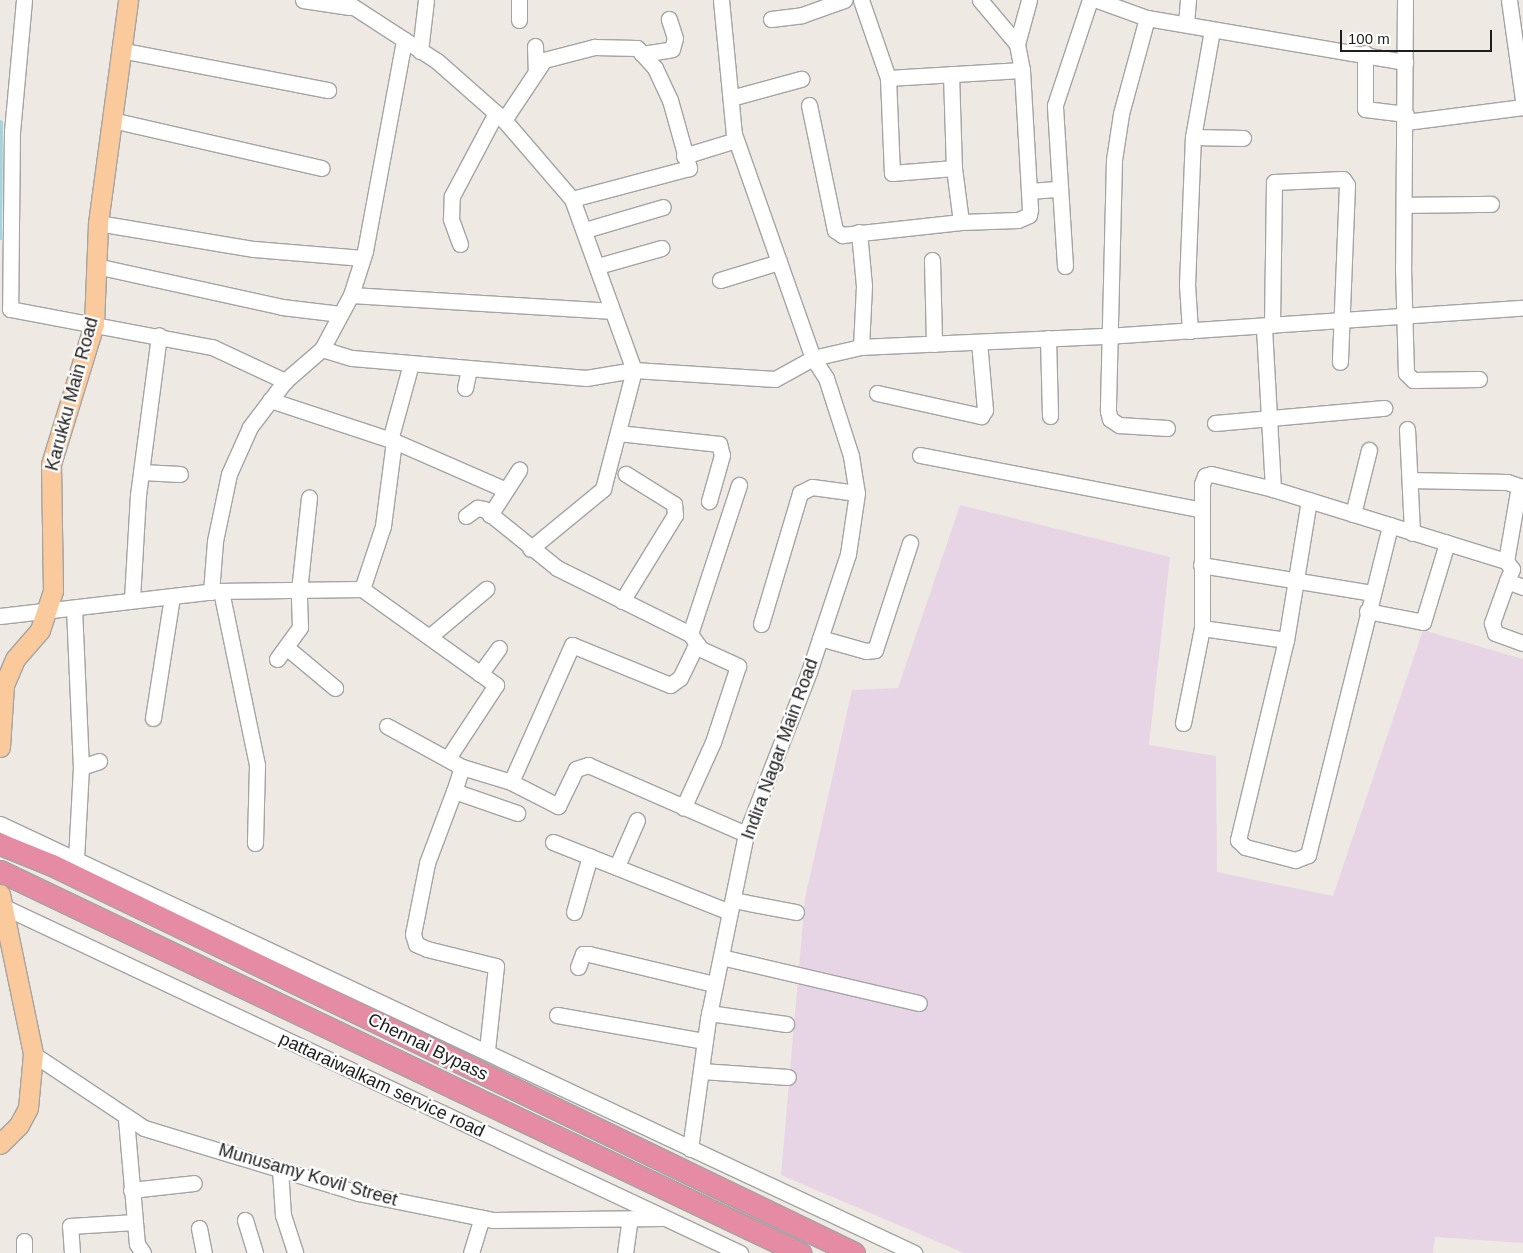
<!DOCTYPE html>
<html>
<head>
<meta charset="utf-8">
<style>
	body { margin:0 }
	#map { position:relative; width:1523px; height:1253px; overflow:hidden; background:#eeeae3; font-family:Helvetica,sans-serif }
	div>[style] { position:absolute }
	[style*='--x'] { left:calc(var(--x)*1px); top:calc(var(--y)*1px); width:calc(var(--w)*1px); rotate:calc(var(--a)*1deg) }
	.industrial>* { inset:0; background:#e7d5e6 }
	.water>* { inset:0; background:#a4d4dc }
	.roads { filter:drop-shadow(1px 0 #a4a4a4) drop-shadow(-1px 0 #a4a4a4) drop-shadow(0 1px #a4a4a4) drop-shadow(0 -1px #a4a4a4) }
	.minor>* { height:15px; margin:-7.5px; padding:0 7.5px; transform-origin:7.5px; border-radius:7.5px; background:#fff }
	.major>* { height:19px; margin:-9.5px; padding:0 9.5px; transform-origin:9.5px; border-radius:9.5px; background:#fac99c }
	.highway>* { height:21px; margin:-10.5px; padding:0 10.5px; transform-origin:10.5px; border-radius:10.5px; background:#e58ca4 }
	span { translate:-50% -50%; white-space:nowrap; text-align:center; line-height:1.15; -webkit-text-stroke:4.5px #fff; paint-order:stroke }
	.street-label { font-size:18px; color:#1d1d1d }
	.scale { position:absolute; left:1340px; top:30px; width:152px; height:22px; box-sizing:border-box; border:2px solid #1d1d1d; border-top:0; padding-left:6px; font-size:15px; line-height:18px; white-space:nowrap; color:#1d1d1d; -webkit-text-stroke:4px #fff; paint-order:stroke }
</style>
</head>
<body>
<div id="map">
	<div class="industrial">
		<div style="clip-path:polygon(960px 505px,1170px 557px,1149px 745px,1216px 756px,1217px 872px,1333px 896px,1423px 630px,1523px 659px,1523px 1243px,1435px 1237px,1433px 1253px,964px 1253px,781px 1175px,805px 898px,852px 690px,898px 688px)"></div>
	</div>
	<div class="water">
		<div style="clip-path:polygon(0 120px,3px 121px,2px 240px,0 240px)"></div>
	</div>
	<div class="roads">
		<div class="minor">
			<div style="--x:24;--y:0;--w:132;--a:95.2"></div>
			<div style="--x:12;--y:131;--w:178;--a:90.6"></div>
			<div style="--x:10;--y:309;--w:206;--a:10.7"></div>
			<div style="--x:212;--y:347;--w:81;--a:25"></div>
			<div style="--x:285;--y:381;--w:49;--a:-40.9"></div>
			<div style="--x:322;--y:349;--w:61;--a:-61.8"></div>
			<div style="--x:351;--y:295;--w:46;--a:-72.3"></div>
			<div style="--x:365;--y:251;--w:215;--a:-79.5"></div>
			<div style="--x:303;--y:0;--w:47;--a:8.7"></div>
			<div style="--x:343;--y:0;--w:112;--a:33"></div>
			<div style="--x:437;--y:61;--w:89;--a:41.4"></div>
			<div style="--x:504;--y:120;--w:104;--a:49.3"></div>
			<div style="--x:572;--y:199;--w:182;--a:70.1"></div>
			<div style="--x:634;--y:370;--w:141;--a:3.7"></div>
			<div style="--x:775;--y:379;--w:43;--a:-28.9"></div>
			<div style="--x:813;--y:358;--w:24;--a:57"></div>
			<div style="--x:826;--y:378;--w:82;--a:72.2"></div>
			<div style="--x:851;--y:456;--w:37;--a:81"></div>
			<div style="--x:857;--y:493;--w:62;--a:98.4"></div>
			<div style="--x:848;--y:554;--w:124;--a:108.3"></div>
			<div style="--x:809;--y:672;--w:174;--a:111.3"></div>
			<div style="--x:746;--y:834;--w:189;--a:101.6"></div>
			<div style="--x:708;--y:1019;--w:131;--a:97.9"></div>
			<div style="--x:721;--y:0;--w:135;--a:84.5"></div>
			<div style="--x:734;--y:134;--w:238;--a:70.6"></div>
			<div style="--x:813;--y:358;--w:49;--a:-12.9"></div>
			<div style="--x:861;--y:347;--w:246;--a:-2.6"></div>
			<div style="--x:1107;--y:336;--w:417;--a:-3.9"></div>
			<div style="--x:861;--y:0;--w:83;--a:70.9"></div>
			<div style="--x:888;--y:78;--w:95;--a:87.6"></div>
			<div style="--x:892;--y:173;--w:62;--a:-4.6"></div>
			<div style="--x:980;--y:0;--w:57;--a:49.9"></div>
			<div style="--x:1017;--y:44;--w:46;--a:-74.7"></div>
			<div style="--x:1097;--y:0;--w:53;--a:19.8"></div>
			<div style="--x:1147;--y:18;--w:262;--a:9.7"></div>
			<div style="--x:1405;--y:0;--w:267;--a:90.4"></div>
			<div style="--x:1403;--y:267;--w:106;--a:88.4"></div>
			<div style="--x:1406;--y:373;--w:10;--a:45"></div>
			<div style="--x:1413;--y:380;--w:66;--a:-0.9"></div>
			<div style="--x:1509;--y:0;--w:100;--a:82"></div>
			<div style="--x:1147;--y:18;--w:99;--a:105.2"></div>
			<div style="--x:1121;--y:114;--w:47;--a:98.7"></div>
			<div style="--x:1114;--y:160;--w:251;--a:91.4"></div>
			<div style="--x:1108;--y:411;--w:8;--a:76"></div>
			<div style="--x:1110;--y:419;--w:11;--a:34"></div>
			<div style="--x:1119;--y:425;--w:48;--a:3.6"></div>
			<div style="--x:771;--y:19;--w:31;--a:-7"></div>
			<div style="--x:802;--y:15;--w:45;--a:-19.7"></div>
			<div style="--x:519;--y:20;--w:20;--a:-90"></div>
			<div style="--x:1186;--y:23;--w:23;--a:-85"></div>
			<div style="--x:535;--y:46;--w:26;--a:88"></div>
			<div style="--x:120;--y:50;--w:212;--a:10.9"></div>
			<div style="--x:420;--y:51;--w:51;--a:-83.3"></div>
			<div style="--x:1365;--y:53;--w:56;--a:90"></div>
			<div style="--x:1365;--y:109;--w:41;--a:7"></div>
			<div style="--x:642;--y:54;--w:30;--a:-9"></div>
			<div style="--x:672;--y:49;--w:11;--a:-75"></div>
			<div style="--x:675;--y:38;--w:20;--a:-108"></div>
			<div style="--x:951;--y:74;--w:94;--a:88.2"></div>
			<div style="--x:954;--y:168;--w:54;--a:82.6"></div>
			<div style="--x:961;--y:222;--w:57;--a:-2"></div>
			<div style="--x:1018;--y:220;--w:12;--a:-24"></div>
			<div style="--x:1029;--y:215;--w:6;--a:-81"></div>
			<div style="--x:1030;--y:209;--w:139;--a:-93.3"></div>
			<div style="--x:888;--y:78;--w:134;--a:-3.4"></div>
			<div style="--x:1022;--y:70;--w:26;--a:-101"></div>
			<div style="--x:731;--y:98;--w:73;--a:-15.2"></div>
			<div style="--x:809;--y:105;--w:128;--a:78.3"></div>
			<div style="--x:835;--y:230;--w:9;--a:36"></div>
			<div style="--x:842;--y:235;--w:120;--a:-6.2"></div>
			<div style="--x:112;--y:120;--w:215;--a:12.9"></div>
			<div style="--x:504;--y:120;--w:72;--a:-56.3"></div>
			<div style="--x:544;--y:60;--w:52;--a:-14.6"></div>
			<div style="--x:594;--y:47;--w:43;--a:1.3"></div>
			<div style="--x:637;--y:48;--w:27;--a:48"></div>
			<div style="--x:655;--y:68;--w:35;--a:65"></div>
			<div style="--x:670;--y:100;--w:71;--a:74.4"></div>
			<div style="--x:689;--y:168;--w:121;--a:165.2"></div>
			<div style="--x:1406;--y:122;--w:118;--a:-7.3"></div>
			<div style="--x:1193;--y:137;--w:50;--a:1.1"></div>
			<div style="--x:684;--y:156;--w:54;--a:-17.1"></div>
			<div style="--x:1029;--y:191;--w:31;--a:-4"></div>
			<div style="--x:1404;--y:205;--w:87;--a:-0.7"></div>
			<div style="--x:98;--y:223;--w:158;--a:9.5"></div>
			<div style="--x:254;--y:249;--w:109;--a:4.7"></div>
			<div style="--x:585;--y:230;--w:81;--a:-16.4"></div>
			<div style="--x:859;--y:232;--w:54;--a:84.7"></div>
			<div style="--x:864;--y:286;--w:61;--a:92.8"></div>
			<div style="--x:460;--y:244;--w:27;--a:-110"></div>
			<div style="--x:451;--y:219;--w:23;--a:-88"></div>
			<div style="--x:452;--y:196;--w:94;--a:-62.1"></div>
			<div style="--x:932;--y:260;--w:84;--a:88.6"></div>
			<div style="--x:96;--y:266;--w:190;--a:12.4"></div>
			<div style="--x:282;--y:307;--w:59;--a:6.8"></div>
			<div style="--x:598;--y:266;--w:66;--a:-15.9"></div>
			<div style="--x:1065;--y:266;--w:161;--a:-93.6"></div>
			<div style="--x:1055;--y:105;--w:111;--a:-71.6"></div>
			<div style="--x:720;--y:280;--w:62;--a:-17"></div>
			<div style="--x:351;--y:295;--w:259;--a:3.5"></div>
			<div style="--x:1272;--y:325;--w:143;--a:-89.2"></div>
			<div style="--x:1274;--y:182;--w:69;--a:-2.5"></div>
			<div style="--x:1343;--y:179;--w:7;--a:56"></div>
			<div style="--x:1347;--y:185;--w:177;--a:92.3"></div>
			<div style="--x:1190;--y:331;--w:46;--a:-93.7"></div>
			<div style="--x:1187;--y:285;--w:148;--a:-87.7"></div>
			<div style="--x:1193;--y:137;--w:109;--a:-79.9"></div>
			<div style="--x:1048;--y:338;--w:78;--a:88.5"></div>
			<div style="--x:322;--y:349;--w:31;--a:17"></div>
			<div style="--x:352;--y:358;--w:235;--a:4.9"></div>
			<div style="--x:586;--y:378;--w:49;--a:-9.5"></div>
			<div style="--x:634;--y:370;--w:123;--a:104.6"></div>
			<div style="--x:603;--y:489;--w:94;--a:140.6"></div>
			<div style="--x:465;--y:388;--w:19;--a:-78"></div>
			<div style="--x:877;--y:393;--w:107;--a:12.5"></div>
			<div style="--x:981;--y:416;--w:7;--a:-56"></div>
			<div style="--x:985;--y:410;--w:68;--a:-95"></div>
			<div style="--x:270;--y:400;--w:131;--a:18.3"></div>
			<div style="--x:394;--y:441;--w:86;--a:97.4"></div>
			<div style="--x:383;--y:526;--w:66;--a:108.4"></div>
			<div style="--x:1215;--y:423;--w:170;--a:-5.1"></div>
			<div style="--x:1407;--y:429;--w:104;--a:87.2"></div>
			<div style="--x:618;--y:433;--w:102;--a:6.2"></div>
			<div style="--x:719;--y:444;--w:11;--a:75"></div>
			<div style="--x:722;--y:455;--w:48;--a:105.8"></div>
			<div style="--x:390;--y:440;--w:79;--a:-74.6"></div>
			<div style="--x:394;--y:441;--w:122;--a:23.6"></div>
			<div style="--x:920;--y:455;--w:287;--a:11"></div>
			<div style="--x:1202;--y:510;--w:26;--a:-90"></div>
			<div style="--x:1202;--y:484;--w:9;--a:-69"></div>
			<div style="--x:1205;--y:476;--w:6;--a:-18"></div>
			<div style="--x:1211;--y:474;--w:64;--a:13.6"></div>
			<div style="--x:1273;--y:489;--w:163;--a:-93.2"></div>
			<div style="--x:141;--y:472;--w:39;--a:3"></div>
			<div style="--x:1410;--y:480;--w:97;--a:1.2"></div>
			<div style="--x:1507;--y:482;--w:13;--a:18"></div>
			<div style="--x:1519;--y:486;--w:76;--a:99.8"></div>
			<div style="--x:1273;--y:489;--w:244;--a:17.2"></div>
			<div style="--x:1506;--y:561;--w:10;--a:53"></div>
			<div style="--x:1512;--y:569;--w:13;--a:113"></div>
			<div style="--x:1507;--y:581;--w:17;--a:21"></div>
			<div style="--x:1309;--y:500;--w:142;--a:99.3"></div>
			<div style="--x:1286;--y:640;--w:206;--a:103.5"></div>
			<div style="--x:1238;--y:840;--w:10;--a:45"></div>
			<div style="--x:1245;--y:847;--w:52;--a:14.6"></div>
			<div style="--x:1295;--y:860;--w:14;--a:-21"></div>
			<div style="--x:1308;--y:855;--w:340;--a:-76"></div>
			<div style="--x:1353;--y:514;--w:66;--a:-76"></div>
			<div style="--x:490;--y:515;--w:54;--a:-57.2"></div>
			<div style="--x:466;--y:516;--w:14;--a:-36"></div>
			<div style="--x:477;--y:508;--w:7;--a:8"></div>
			<div style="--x:484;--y:509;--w:94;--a:38.9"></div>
			<div style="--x:557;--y:568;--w:148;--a:26.4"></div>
			<div style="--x:690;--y:634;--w:19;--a:54"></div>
			<div style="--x:701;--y:649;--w:41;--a:24.7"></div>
			<div style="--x:738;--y:666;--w:80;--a:108.2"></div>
			<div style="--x:713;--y:742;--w:72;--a:114.4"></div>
			<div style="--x:1201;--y:565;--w:173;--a:9.3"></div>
			<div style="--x:1507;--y:581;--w:45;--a:109.7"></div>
			<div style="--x:1492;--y:623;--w:10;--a:73"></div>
			<div style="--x:1495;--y:633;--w:30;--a:20"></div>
			<div style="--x:221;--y:591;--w:178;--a:78.3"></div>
			<div style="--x:257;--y:765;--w:78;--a:91.5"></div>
			<div style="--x:211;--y:592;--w:51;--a:-85.5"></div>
			<div style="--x:215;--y:541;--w:68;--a:-78.2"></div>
			<div style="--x:229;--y:474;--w:51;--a:-65.9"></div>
			<div style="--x:250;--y:427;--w:58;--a:-52.7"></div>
			<div style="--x:132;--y:599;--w:104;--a:-86.7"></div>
			<div style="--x:138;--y:495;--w:161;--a:-82.5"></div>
			<div style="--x:622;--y:601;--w:101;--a:-58.4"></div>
			<div style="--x:675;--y:515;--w:11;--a:-95"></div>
			<div style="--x:674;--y:504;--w:57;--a:-148"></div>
			<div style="--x:74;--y:608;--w:159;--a:87.5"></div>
			<div style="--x:81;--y:767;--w:92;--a:93.1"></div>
			<div style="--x:1367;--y:611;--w:57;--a:11.1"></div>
			<div style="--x:1423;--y:622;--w:83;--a:-73.1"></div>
			<div style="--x:0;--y:616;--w:217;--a:-6.6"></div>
			<div style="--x:216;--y:591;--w:146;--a:-0.8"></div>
			<div style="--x:362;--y:589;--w:165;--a:35.6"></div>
			<div style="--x:496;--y:685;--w:87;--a:123.3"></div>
			<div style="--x:761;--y:624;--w:137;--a:-73.4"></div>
			<div style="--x:800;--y:493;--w:13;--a:-27"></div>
			<div style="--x:812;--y:487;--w:45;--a:7.6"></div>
			<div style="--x:1202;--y:628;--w:85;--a:8.1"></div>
			<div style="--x:690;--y:634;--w:157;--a:-71.8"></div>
			<div style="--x:429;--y:637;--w:75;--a:-40.1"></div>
			<div style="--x:820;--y:638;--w:48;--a:15.8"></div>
			<div style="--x:866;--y:651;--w:9;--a:-6"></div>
			<div style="--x:875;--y:650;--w:113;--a:-71.9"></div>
			<div style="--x:286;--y:647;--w:64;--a:39.9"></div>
			<div style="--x:277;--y:659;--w:39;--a:-54"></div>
			<div style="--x:300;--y:627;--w:36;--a:-92"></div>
			<div style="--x:299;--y:591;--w:94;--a:-83.9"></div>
			<div style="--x:480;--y:674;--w:32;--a:-54"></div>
			<div style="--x:153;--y:718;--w:123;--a:-81.1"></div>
			<div style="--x:1183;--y:723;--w:97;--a:-78.7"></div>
			<div style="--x:1202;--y:628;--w:118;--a:-90"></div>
			<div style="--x:387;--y:726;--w:85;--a:28.7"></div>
			<div style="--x:462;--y:767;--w:25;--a:108"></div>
			<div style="--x:81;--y:767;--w:19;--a:-18"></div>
			<div style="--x:462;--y:767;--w:51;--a:17"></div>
			<div style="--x:511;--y:782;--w:53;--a:27.1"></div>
			<div style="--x:558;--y:806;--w:41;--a:-64.1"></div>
			<div style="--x:576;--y:769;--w:13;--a:-18"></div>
			<div style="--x:588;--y:765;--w:172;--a:23.6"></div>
			<div style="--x:511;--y:782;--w:150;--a:-66"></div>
			<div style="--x:572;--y:645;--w:106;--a:22.2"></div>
			<div style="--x:670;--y:685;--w:12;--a:-35"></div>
			<div style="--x:680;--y:678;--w:32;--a:-64"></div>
			<div style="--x:694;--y:649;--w:7;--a:0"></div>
			<div style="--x:0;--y:824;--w:1010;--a:25.14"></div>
			<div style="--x:553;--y:842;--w:190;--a:21.6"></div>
			<div style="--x:617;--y:866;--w:50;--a:-66.5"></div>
			<div style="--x:733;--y:900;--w:64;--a:10.8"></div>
			<div style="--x:0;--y:905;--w:818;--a:25.19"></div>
			<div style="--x:574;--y:912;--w:58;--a:-74.1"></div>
			<div style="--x:721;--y:957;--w:203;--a:13.1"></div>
			<div style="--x:578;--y:967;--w:14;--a:-69"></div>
			<div style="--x:583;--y:954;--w:6;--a:0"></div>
			<div style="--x:589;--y:954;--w:129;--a:13.5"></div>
			<div style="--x:709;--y:1013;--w:78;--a:8.1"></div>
			<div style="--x:557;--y:1015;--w:150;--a:10"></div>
			<div style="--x:487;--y:1050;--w:84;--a:-83.9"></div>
			<div style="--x:496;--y:966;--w:71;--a:-166.2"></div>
			<div style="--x:427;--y:949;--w:12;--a:-156"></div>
			<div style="--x:416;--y:944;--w:10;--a:-107"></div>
			<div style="--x:413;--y:934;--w:72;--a:-78.8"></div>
			<div style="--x:427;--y:863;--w:77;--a:-69.4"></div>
			<div style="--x:454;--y:791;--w:67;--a:19.2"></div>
			<div style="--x:33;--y:1054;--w:133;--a:33.7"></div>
			<div style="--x:144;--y:1128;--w:224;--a:16.9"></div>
			<div style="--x:358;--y:1193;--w:138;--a:11.3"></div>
			<div style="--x:493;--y:1220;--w:169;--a:-0.7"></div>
			<div style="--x:701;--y:1071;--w:87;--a:3.9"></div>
			<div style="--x:126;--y:1119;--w:125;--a:85"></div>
			<div style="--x:137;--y:1244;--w:11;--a:56"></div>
			<div style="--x:280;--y:1169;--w:46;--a:86.3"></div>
			<div style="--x:283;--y:1215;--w:40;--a:72"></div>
			<div style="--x:131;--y:1190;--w:63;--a:-6.3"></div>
			<div style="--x:245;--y:1220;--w:34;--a:73"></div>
			<div style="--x:199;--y:1228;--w:25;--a:79"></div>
			<div style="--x:24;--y:1241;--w:12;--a:90"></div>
			<div style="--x:72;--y:1253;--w:27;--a:-94"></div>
			<div style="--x:70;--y:1226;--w:65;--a:-3.5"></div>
			<div style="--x:471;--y:1253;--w:37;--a:-73"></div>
			<div style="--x:625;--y:1253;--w:34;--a:-82"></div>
		</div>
		<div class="major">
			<div style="--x:0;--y:747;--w:62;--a:-86.3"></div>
			<div style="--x:4;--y:685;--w:28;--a:-67"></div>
			<div style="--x:15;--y:659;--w:38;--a:-49"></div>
			<div style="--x:40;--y:630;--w:41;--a:-71.6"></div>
			<div style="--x:53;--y:591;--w:127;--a:-90.9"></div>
			<div style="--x:51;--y:464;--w:146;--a:-72.9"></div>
			<div style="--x:94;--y:324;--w:101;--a:-87.7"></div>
			<div style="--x:98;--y:223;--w:225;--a:-82.3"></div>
			<div style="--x:0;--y:894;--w:163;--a:78.3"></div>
			<div style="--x:33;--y:1054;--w:54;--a:95.3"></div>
			<div style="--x:28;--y:1108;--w:19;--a:118"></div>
			<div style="--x:19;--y:1125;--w:27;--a:135"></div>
		</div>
		<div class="highway">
			<div style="--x:0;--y:844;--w:56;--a:22"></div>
			<div style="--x:52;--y:865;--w:891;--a:25.82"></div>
			<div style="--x:0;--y:871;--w:887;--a:25.52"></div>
		</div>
	</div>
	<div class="street-label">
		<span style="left:72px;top:394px;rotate:-75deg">Karukku Main Road</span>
		<span style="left:780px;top:749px;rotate:-70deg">Indira Nagar Main Road</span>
		<span style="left:428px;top:1047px;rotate:26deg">Chennai Bypass</span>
		<span style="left:382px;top:1085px;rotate:25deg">pattaraiwalkam service road</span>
		<span style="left:308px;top:1175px;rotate:16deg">Munusamy Kovil Street</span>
	</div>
	<div class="scale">100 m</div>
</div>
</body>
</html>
